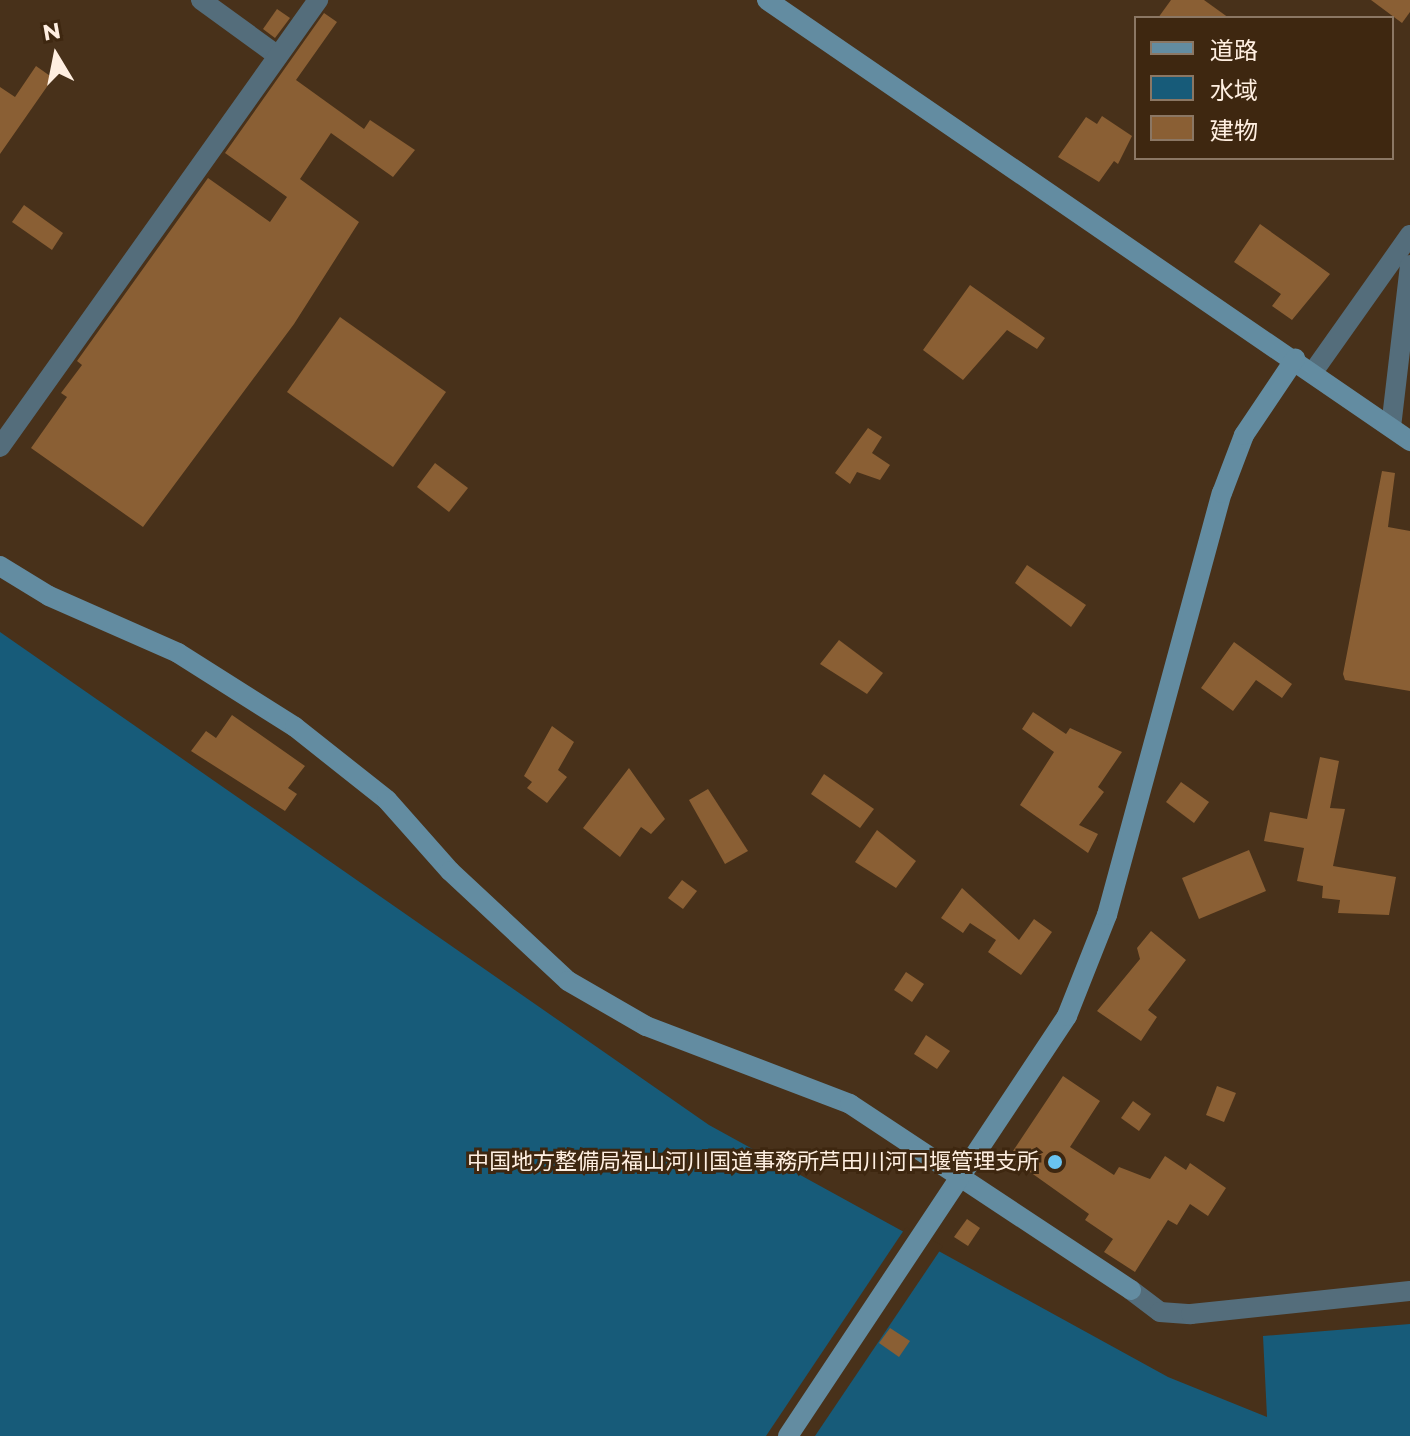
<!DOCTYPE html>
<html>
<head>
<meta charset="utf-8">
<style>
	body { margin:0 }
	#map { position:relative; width:1410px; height:1436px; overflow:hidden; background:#48311a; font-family:Montserrat,"Noto Sans JP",sans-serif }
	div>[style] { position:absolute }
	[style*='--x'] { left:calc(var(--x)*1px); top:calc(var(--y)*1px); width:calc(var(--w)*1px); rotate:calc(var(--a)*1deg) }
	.water>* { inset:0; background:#175b79 }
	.pier>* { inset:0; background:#48311a }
	.building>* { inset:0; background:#8a5f34 }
	.street>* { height:20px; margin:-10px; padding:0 10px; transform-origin:10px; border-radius:10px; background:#546d7b }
	.secondary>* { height:20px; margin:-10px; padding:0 10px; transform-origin:10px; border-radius:10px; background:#638ca1 }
	.dots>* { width:22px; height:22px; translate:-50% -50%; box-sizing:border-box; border:4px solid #3e2710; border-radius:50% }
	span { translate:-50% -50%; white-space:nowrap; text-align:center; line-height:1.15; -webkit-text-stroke:6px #3e2710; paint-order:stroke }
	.poi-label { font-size:22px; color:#ffefe1 }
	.right { translate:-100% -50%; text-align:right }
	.legend { position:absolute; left:1134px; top:16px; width:260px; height:144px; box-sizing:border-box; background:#3e2710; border:2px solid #8b7764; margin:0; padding:10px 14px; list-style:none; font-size:24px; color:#ffefe1 }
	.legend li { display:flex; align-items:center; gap:16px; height:40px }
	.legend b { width:40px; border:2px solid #8b7764 }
	.north { position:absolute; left:16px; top:16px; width:80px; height:80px; -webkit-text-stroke:6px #3e2710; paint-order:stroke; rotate:350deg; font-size:22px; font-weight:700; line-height:32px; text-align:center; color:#ffefe1 }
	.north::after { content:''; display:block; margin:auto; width:28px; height:36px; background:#ffefe1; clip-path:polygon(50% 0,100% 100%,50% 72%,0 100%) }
</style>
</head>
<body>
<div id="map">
	<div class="water">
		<div style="clip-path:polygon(0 632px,709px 1125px,1168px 1377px,1267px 1417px,1263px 1336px,1410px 1324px,1410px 1436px,0 1436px)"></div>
	</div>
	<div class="pier">
		<div style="clip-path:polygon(906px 1227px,943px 1246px,815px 1436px,766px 1436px)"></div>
	</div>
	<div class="building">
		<div style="clip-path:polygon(1171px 0,1204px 0,1229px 18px,1158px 18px)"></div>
		<div style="clip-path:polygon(1371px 0,1410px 0,1410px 12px,1402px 23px)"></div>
		<div style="clip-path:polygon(277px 9px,290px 18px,275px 38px,263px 29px)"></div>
		<div style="clip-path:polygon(324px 13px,337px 22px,296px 80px,364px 129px,370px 120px,415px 150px,393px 177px,331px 133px,300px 179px,359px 222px,294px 324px,143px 527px,31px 448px,67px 397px,61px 393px,82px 365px,77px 361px,208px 178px,270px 222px,287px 197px,225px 153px)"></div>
		<div style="clip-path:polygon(36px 66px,53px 78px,0 154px,0 87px,15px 97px)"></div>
		<div style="clip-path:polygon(1102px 116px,1132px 136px,1118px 164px,1114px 161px,1099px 182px,1058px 157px,1086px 117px,1097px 124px)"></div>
		<div style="clip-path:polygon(24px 205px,63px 233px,52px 250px,12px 222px)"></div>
		<div style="clip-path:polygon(1260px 224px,1330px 274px,1292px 320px,1272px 306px,1281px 294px,1234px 262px)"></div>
		<div style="clip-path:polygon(970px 285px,1045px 338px,1037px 349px,1007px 330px,963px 380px,923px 350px)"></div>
		<div style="clip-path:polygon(340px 317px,446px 392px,393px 467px,287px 392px)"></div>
		<div style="clip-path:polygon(868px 428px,882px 437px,872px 453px,890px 465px,880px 480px,857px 472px,850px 484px,835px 473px)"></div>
		<div style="clip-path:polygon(435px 463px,468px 488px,449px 512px,417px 487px)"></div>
		<div style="clip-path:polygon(1382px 471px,1395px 473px,1388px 527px,1410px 531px,1410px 691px,1345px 680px,1343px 674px)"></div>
		<div style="clip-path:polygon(1027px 565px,1086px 605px,1071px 627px,1015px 583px)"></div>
		<div style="clip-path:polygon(839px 640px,883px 673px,867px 694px,820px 664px)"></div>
		<div style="clip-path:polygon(1234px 642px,1292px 684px,1282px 698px,1256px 680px,1233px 711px,1201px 688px)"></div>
		<div style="clip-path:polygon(1033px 712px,1066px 734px,1070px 728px,1122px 752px,1098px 787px,1104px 792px,1079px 825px,1098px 834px,1088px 853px,1020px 805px,1054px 752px,1022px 729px)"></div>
		<div style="clip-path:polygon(232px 715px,305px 766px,288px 788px,297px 794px,285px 811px,191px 751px,206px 731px,216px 738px)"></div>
		<div style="clip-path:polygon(552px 726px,574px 742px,558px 770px,567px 777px,547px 803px,527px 788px,532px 782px,524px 776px)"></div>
		<div style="clip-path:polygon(1320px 757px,1339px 761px,1330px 808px,1345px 809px,1333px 866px,1396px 877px,1389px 915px,1338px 913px,1340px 900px,1322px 898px,1323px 886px,1297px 881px,1304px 848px,1264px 841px,1270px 812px,1307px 819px)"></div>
		<div style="clip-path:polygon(629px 768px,665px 819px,651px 834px,641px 827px,620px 857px,583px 828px)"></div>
		<div style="clip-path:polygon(824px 774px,874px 809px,860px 828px,811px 794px)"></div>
		<div style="clip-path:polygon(1181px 782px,1209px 802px,1194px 823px,1166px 802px)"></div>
		<div style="clip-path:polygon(708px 789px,748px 851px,725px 864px,689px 800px)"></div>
		<div style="clip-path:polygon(877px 830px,916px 861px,896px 888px,855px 862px)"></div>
		<div style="clip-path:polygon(1249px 850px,1266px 891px,1199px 919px,1182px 878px)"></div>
		<div style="clip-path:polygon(682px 880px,697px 891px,683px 909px,668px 898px)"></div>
		<div style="clip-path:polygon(962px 888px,1019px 940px,1034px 919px,1052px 932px,1021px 975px,988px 952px,996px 940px,970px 923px,963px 933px,941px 918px)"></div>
		<div style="clip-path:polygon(1151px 931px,1186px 960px,1148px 1010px,1157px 1017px,1141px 1041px,1097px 1011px,1140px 959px,1137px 948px)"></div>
		<div style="clip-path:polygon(906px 972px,924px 984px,912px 1002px,894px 990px)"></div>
		<div style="clip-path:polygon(926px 1035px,950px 1051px,937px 1069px,914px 1054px)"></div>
		<div style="clip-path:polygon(1063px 1076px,1100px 1101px,1070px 1147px,1114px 1175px,1119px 1167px,1150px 1179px,1165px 1156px,1186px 1170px,1190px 1163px,1226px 1188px,1208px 1216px,1190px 1204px,1177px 1225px,1168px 1220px,1135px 1272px,1104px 1252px,1113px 1239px,1085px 1220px,1089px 1214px,1009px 1157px)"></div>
		<div style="clip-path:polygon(1217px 1086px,1236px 1093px,1224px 1122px,1206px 1115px)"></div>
		<div style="clip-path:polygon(1133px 1101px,1151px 1114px,1139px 1131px,1121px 1118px)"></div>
		<div style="clip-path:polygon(967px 1219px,980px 1228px,968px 1246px,954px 1237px)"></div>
		<div style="clip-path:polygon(890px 1328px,910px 1341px,899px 1357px,879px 1343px)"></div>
	</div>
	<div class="street">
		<div style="--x:201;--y:0;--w:95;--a:36"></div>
		<div style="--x:1313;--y:372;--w:168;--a:-54.7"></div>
		<div style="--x:1391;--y:427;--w:163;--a:-83.3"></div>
		<div style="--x:0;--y:447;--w:549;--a:-54.57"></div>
		<div style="--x:1131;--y:1290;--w:36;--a:37"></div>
		<div style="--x:1160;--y:1312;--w:31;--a:4"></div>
		<div style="--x:1191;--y:1314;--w:220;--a:-6"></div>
	</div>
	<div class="secondary">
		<div style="--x:767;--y:0;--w:780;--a:34.44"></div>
		<div style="--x:0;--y:566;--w:57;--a:31.5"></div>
		<div style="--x:49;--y:596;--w:141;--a:23.8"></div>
		<div style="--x:178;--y:653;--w:138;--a:32.3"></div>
		<div style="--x:295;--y:727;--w:117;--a:38.4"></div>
		<div style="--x:387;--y:800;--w:95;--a:48.4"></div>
		<div style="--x:450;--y:871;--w:161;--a:43"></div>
		<div style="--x:568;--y:981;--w:90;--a:30"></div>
		<div style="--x:646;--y:1026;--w:218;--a:20.9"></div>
		<div style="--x:850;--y:1104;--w:337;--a:33.5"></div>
		<div style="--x:788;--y:1436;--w:504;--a:-56.4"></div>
		<div style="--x:1067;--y:1016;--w:109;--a:-68.4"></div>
		<div style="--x:1107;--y:915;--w:437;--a:-74.8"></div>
		<div style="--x:1222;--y:493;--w:62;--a:-69.2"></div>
		<div style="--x:1244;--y:435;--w:92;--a:-56.1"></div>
	</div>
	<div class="dots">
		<div style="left:1055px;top:1162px;background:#69c4f1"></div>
	</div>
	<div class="poi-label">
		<span class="right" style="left:1039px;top:1162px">中国地方整備局福山河川国道事務所芦田川河口堰管理支所</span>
	</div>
	<ul class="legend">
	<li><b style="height:10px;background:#638ca1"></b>道路</li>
	<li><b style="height:22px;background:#175b79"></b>水域</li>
	<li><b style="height:22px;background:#8a5f34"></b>建物</li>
	</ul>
	<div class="north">N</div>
</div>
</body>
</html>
